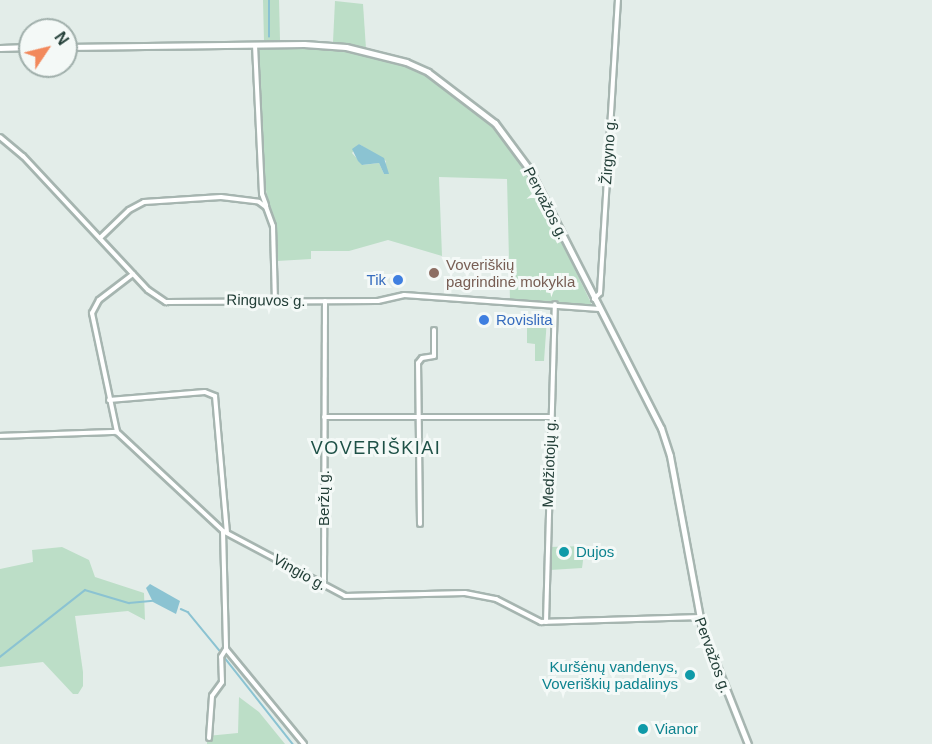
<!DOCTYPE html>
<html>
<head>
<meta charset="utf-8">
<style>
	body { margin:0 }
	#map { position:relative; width:932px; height:744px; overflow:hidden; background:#e3ede9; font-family:Arial,sans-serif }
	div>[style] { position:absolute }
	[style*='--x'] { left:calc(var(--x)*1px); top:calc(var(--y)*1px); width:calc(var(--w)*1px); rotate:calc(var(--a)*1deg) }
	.green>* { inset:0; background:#bcdec7 }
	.water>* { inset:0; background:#8bc3d2 }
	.stream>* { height:1.5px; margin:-0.75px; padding:0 0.75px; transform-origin:0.75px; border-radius:0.75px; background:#8bc3d2 }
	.roads { filter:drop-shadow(2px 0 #a6b5b0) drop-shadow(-2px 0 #a6b5b0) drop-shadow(0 2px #a6b5b0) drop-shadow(0 -2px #a6b5b0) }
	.street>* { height:4px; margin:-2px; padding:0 2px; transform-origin:2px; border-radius:2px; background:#fff }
	.secondary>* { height:5px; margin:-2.5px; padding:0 2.5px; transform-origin:2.5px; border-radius:2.5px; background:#fff }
	.dots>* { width:16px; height:16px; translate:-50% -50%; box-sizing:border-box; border:3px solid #f4f9f7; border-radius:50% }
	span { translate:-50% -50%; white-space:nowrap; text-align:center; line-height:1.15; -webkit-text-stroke:6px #f4f9f7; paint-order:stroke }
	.street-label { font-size:15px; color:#233f38 }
	.education-label { font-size:15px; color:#785e54 }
	.left { translate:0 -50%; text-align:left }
	.shop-label { font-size:15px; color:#366cbe }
	.right { translate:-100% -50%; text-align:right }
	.culture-label { font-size:15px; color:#0d838f }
	.quarter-label { font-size:18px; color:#1e5147; letter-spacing:1.5px }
	.north { position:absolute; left:18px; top:18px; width:60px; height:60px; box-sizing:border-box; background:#f4f9f7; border:2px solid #a0afab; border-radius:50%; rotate:55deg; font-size:16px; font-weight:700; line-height:24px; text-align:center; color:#233f38 }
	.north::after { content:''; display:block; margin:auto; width:21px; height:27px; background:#f2895c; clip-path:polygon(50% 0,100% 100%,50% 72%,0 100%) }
</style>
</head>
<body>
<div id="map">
	<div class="green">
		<div style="clip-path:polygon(263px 0,279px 0,280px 40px,264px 41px)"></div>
		<div style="clip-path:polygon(335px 1px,363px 4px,366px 49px,333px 42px)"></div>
		<div style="clip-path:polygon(evenodd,310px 45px,351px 50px,413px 68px,433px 78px,498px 129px,525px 166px,592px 305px,510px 301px,507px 179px,439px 177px,442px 256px,388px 240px,349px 251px,311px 251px,311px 259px,277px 261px,276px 232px,264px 182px,258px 51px,264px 46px,310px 45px,359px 144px,386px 161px,384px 174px,379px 163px,363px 165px,352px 153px,359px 144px)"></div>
		<div style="clip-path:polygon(527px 319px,547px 319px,544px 361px,535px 361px,535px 344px,527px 343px)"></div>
		<div style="clip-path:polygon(585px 546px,582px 568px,550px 570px,549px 547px)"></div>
		<div style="clip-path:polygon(62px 547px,89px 560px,95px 577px,144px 593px,145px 620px,128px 611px,75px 616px,83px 672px,83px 686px,78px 694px,73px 694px,43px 662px,0 667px,0 569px,33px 562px,32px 550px)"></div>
		<div style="clip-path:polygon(239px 697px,259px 712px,285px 744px,207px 744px,207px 736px,238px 733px)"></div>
	</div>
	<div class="water">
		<div style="clip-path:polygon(359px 144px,384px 158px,389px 174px,384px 174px,379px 163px,362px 165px,358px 161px,352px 149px)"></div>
		<div style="clip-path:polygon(150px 584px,180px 601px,176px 614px,153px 602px,146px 588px)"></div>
	</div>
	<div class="stream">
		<div style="--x:269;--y:37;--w:37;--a:-90"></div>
		<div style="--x:181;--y:609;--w:8;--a:23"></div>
		<div style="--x:188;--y:612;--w:50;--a:50.6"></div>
		<div style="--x:0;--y:657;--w:108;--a:-38.2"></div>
		<div style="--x:85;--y:590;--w:46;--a:16.5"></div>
		<div style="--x:129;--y:603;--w:24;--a:-5"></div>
		<div style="--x:225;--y:658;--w:110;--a:51.7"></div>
	</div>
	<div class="roads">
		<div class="street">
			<div style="--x:255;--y:45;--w:149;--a:87.3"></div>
			<div style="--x:262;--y:194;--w:12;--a:70"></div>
			<div style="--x:0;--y:137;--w:30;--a:40"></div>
			<div style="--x:23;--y:156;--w:183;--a:47"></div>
			<div style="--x:148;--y:290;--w:22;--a:34"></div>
			<div style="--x:166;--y:302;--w:212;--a:-0.3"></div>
			<div style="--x:378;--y:301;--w:27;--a:-13"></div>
			<div style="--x:404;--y:295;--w:196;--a:4.1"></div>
			<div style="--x:100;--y:238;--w:40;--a:-44"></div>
			<div style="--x:129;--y:210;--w:17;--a:-28"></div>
			<div style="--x:144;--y:202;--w:77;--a:-3.7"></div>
			<div style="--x:221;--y:197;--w:38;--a:7"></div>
			<div style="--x:259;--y:202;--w:9;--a:36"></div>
			<div style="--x:266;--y:207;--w:20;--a:70"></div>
			<div style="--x:273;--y:226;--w:75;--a:88.5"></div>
			<div style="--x:133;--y:274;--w:43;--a:142.6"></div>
			<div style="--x:99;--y:300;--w:15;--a:118"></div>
			<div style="--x:92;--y:313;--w:122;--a:78.1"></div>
			<div style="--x:117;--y:432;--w:145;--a:43"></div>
			<div style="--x:223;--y:531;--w:138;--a:28"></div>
			<div style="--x:345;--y:596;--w:120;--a:-1.4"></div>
			<div style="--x:465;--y:593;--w:32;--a:11"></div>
			<div style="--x:496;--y:599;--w:51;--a:27.1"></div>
			<div style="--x:541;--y:622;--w:158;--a:-1.8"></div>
			<div style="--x:594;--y:299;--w:8;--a:-45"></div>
			<div style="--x:600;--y:293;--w:294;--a:-86.5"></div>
			<div style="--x:109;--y:400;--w:96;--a:-4.8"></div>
			<div style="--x:205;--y:392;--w:11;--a:22"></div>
			<div style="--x:215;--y:396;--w:137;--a:85"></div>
			<div style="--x:324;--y:417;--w:227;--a:0"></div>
			<div style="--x:0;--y:436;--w:117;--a:-2"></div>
			<div style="--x:420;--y:524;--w:161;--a:-90.7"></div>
			<div style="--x:418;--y:363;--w:6;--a:-51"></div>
			<div style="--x:422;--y:358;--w:12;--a:-9"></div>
			<div style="--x:434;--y:356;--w:26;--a:-90"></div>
			<div style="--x:223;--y:531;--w:118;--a:88.5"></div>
			<div style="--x:324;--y:585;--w:284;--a:-89.8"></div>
			<div style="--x:546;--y:622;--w:318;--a:-88.4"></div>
			<div style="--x:226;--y:649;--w:123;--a:50.6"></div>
			<div style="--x:209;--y:738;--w:42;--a:-85.9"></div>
			<div style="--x:212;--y:696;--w:17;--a:-54"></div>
			<div style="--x:222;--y:682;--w:25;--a:-92"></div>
			<div style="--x:221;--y:657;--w:9;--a:-58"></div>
		</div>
		<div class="secondary">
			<div style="--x:66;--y:47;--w:238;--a:-0.7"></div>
			<div style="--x:304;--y:44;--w:42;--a:4.1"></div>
			<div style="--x:346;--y:47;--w:62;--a:14"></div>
			<div style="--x:406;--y:62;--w:24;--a:24"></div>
			<div style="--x:428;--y:72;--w:84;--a:37.3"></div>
			<div style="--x:495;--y:123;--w:57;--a:53.5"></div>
			<div style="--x:529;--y:169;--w:291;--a:63"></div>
			<div style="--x:661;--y:428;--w:29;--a:72"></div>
			<div style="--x:670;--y:456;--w:175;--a:79.5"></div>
			<div style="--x:702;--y:628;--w:125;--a:68.4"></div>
			<div style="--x:0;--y:48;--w:30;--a:-2"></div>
		</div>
	</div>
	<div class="dots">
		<div style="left:434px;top:273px;background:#8d6e63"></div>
		<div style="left:398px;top:280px;background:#3f7fe0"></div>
		<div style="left:484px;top:320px;background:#3f7fe0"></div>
		<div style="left:564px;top:552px;background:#0f9aa8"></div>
		<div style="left:690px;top:675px;background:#0f9aa8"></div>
		<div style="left:643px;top:729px;background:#0f9aa8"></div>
	</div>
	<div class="street-label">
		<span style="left:608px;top:151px;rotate:-86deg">Žirgyno g.</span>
		<span style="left:546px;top:203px;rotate:63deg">Pervažos g.</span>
		<span style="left:266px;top:300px;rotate:1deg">Ringuvos g.</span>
		<span style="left:549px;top:463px;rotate:-88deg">Medžiotojų g.</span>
		<span style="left:324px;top:498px;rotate:-90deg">Beržų g.</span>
		<span style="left:300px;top:572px;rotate:29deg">Vingio g.</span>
		<span style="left:713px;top:655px;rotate:70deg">Pervažos g.</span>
	</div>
	<div class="education-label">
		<span class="left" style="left:446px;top:273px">Voveriškių<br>pagrindinė mokykla</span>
	</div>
	<div class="shop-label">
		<span class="right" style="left:386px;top:280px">Tik</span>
		<span class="left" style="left:496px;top:320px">Rovislita</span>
	</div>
	<div class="culture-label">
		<span class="left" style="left:576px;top:552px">Dujos</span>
		<span class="right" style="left:678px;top:675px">Kuršėnų vandenys,<br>Voveriškių padalinys</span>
		<span class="left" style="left:655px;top:729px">Vianor</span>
	</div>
	<div class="quarter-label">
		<span style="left:376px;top:448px">VOVERIŠKIAI</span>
	</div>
	<div class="north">N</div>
</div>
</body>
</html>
